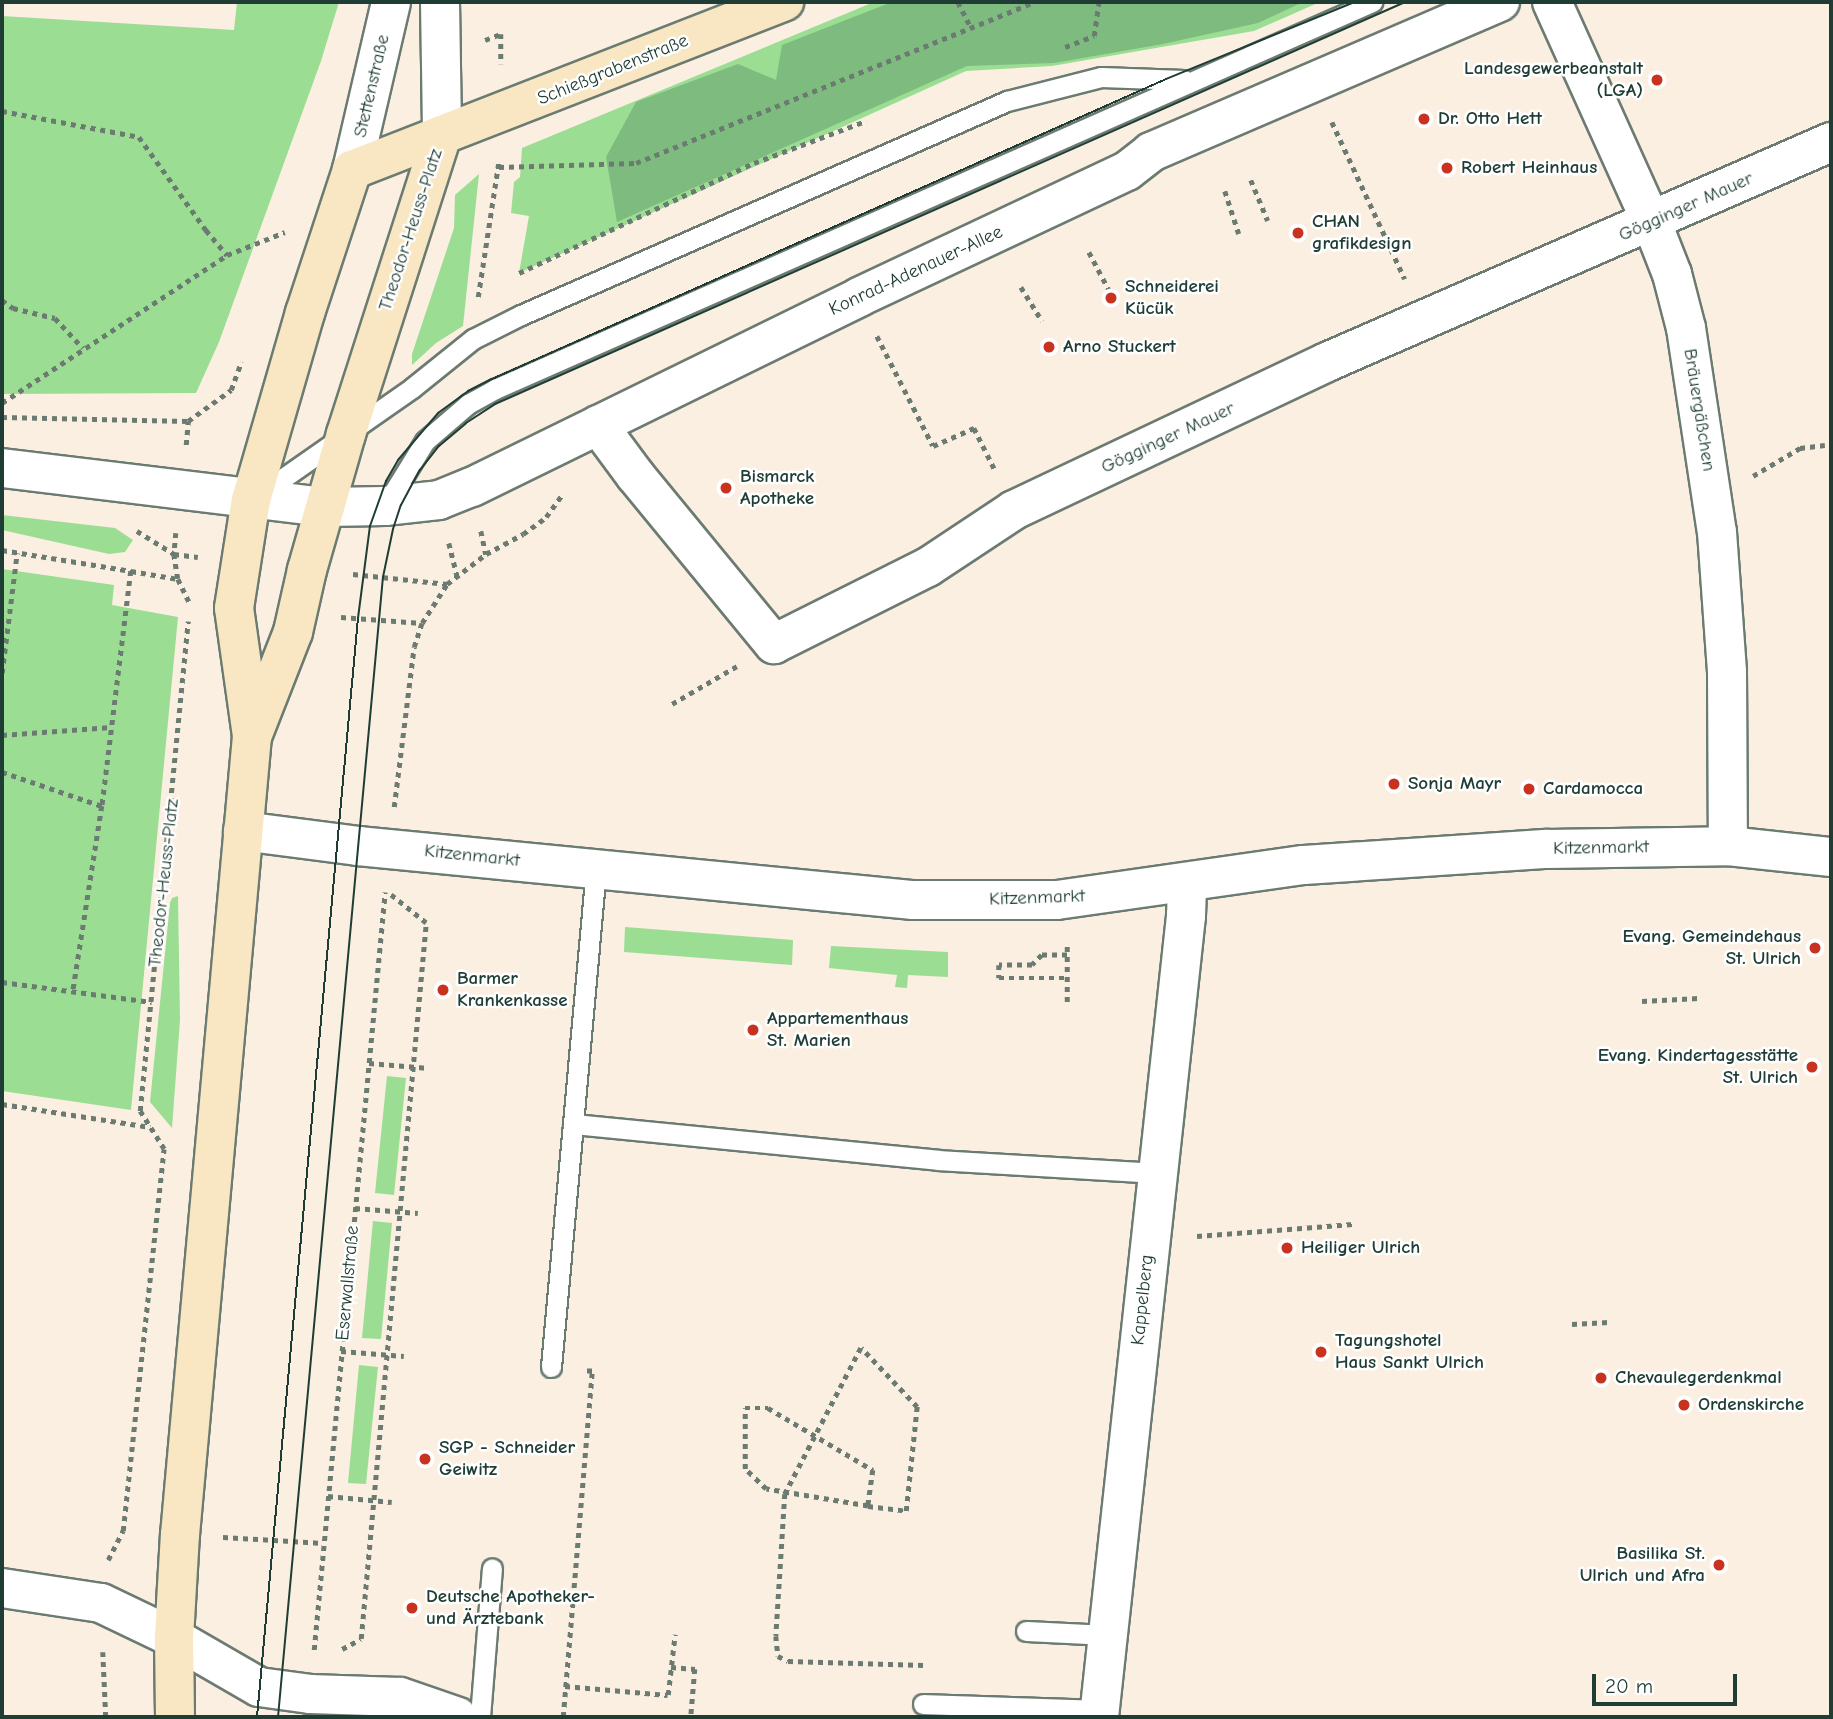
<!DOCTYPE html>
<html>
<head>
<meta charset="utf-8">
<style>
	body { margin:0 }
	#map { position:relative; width:1833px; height:1719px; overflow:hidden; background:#faefe1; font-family:"Comic Neue",sans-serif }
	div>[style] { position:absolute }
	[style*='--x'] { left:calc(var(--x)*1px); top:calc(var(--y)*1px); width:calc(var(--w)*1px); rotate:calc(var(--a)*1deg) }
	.green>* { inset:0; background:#9cdd94 }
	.forest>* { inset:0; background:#7dbc7e }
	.path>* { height:4.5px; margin-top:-2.25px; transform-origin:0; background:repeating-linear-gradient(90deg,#6c7b71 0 5px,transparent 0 10px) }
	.roads { filter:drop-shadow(2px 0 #6c7b71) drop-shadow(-2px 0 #6c7b71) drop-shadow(0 2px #6c7b71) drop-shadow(0 -2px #6c7b71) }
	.service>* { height:19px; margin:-9.5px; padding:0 9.5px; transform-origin:9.5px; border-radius:9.5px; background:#fff }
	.minor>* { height:38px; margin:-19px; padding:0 19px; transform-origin:19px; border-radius:19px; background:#fff }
	.tertiary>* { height:38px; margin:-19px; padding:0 19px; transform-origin:19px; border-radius:19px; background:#fff }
	.secondary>* { height:38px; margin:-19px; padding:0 19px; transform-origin:19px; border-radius:19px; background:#f9e7c3 }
	.tram>* { height:2px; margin:-1px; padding:0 1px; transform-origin:1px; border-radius:1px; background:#1f3d34 }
	.dots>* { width:19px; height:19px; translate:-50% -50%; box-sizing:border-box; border:4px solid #fff; border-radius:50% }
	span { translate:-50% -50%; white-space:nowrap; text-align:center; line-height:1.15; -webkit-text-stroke:5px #fff; paint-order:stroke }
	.poi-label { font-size:19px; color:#1f3d34; font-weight:700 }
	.right { translate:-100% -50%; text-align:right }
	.left { translate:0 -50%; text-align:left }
	.street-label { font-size:19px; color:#1f3d34 }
	.frame { position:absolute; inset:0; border:4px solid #1f3d34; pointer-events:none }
	.scale { position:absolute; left:1592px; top:1674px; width:145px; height:32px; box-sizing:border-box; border:4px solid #1f3d34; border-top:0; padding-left:9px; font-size:21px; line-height:24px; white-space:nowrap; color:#1f3d34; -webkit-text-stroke:5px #fff; paint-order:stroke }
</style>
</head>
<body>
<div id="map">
	<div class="green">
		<div style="clip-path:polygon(237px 2px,339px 2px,321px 61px,219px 342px,196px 393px,2px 394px,2px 16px,234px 30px)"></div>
		<div style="clip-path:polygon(874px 2px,1320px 2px,1254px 31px,1052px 66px,966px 71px,519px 273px,529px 216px,511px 213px,514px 182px,520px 177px,522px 148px)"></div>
		<div style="clip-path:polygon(479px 174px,463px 326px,436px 343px,412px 365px,412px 354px,454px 228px,455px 195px)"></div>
		<div style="clip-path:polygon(2px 515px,115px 528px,133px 540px,125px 552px,109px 554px,2px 530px)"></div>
		<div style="clip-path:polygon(2px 569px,114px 585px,112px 605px,178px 617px,131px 1110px,2px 1091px)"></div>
		<div style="clip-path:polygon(178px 896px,180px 1020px,172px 1128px,150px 1102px,170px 903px,172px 898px)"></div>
		<div style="clip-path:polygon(625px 927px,793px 940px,792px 965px,624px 952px)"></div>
		<div style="clip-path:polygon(831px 946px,948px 952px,948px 977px,908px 975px,907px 988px,895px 987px,897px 975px,829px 968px)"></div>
		<div style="clip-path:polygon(387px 1076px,406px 1078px,394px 1195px,375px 1193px)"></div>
		<div style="clip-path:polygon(373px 1221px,392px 1223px,381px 1339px,362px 1338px)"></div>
		<div style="clip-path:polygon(359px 1365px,378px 1367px,366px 1484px,348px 1483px)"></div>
	</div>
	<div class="forest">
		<div style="clip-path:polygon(892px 2px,1303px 2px,1258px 23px,1163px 44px,1054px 63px,967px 66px,617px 222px,606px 157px,636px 102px,738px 64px,776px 80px,782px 45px)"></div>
	</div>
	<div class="path">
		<div style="--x:958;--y:2;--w:29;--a:63"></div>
		<div style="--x:485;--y:40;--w:17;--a:-21"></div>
		<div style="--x:501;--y:34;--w:30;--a:90"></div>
		<div style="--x:1065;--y:47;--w:31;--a:-21"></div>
		<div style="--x:1094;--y:36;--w:34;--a:-82"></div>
		<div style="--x:2;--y:111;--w:139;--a:10.7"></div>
		<div style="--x:139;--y:137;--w:115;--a:54.2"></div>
		<div style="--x:206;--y:230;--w:33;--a:50"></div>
		<div style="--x:1332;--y:122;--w:173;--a:65.1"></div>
		<div style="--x:499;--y:167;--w:137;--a:-1.7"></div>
		<div style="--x:636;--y:163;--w:429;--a:-22"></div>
		<div style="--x:1251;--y:180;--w:44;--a:67.5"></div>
		<div style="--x:1225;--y:191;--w:45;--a:72"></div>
		<div style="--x:1089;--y:252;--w:43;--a:62.2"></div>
		<div style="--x:519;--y:273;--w:259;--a:-25.1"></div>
		<div style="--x:754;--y:163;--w:120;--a:-20.6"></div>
		<div style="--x:1021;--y:287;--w:40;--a:58"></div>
		<div style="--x:478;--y:297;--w:139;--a:-81.3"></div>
		<div style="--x:2;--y:300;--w:14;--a:36"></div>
		<div style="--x:13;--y:308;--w:43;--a:13.4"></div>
		<div style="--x:55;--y:318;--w:41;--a:47"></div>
		<div style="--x:877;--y:336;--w:123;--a:63"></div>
		<div style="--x:933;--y:446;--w:45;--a:-23.7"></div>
		<div style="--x:974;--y:428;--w:47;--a:63.4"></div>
		<div style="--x:2;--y:403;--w:269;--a:-33.3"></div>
		<div style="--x:227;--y:255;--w:62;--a:-21.6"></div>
		<div style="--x:2;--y:417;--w:186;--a:1.2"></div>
		<div style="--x:186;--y:445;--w:24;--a:-85"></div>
		<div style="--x:188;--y:421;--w:53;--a:-35.8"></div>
		<div style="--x:231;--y:390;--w:30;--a:-70"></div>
		<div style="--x:1753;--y:476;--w:55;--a:-30.8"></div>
		<div style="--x:1800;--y:448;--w:25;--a:-7"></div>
		<div style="--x:137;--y:531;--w:44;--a:31.9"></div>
		<div style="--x:174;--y:554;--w:24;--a:7"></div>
		<div style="--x:481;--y:531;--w:24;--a:78"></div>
		<div style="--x:176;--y:533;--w:21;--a:95"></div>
		<div style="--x:174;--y:554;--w:25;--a:81"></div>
		<div style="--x:178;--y:579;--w:25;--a:64"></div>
		<div style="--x:449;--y:543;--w:34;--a:76"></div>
		<div style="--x:2;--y:550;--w:131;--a:9.2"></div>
		<div style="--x:131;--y:571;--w:237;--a:97"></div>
		<div style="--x:102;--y:806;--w:188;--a:98.9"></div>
		<div style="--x:131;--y:571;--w:48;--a:9.7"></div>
		<div style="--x:353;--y:574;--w:95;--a:6.1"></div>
		<div style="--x:341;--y:617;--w:81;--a:4.2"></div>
		<div style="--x:2;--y:673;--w:121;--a:-82.9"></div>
		<div style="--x:672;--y:704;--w:75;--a:-30.3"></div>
		<div style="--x:2;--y:735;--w:110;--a:-4.2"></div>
		<div style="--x:2;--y:772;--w:106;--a:18.8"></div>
		<div style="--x:394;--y:807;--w:161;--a:-82.9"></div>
		<div style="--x:414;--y:647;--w:25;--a:-72"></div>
		<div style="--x:422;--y:623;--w:46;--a:-57.3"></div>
		<div style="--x:447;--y:584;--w:49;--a:-37.6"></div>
		<div style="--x:486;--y:554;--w:42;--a:-28.4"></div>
		<div style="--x:523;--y:534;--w:29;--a:-36"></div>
		<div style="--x:546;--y:517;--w:27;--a:-54"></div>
		<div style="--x:1067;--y:955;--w:25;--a:180"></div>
		<div style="--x:1042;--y:955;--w:14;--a:135"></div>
		<div style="--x:1032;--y:965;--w:33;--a:180"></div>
		<div style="--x:999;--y:965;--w:13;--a:90"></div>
		<div style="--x:999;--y:978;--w:68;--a:0"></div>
		<div style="--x:2;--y:982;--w:151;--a:7.6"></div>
		<div style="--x:1642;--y:1001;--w:57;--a:-3"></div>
		<div style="--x:1067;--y:1002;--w:60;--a:-90"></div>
		<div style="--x:369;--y:1063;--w:60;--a:4.8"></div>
		<div style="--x:2;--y:1104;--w:150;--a:8.8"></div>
		<div style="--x:355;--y:1208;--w:63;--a:4.5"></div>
		<div style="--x:1197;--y:1236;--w:156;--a:-4.4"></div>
		<div style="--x:1572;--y:1324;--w:37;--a:-3"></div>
		<div style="--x:341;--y:1351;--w:63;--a:4.5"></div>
		<div style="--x:745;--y:1408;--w:23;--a:0"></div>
		<div style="--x:768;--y:1408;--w:122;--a:30.6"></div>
		<div style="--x:873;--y:1470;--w:36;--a:98"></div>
		<div style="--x:868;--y:1506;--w:103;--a:-170.5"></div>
		<div style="--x:766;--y:1489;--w:29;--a:-136"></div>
		<div style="--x:745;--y:1469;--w:61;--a:-90"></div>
		<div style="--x:328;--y:1496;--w:64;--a:5.4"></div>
		<div style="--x:868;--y:1506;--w:38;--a:7"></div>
		<div style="--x:906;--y:1511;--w:105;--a:-84"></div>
		<div style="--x:917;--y:1407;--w:81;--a:-133.5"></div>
		<div style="--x:861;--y:1348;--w:165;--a:117.5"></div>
		<div style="--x:785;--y:1494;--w:142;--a:93.6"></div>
		<div style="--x:776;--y:1636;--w:20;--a:84"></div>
		<div style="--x:778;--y:1656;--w:11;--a:27"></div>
		<div style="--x:788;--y:1661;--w:136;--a:1.7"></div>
		<div style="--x:223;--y:1537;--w:100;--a:3.4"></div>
		<div style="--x:108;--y:1560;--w:33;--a:-63"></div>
		<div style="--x:123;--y:1531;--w:384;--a:-83.9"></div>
		<div style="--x:164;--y:1149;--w:45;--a:-122.3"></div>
		<div style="--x:140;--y:1111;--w:492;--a:-84.4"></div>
		<div style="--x:342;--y:1649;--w:21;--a:-28"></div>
		<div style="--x:361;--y:1639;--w:719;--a:-84.81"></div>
		<div style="--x:426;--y:923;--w:45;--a:-141.3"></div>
		<div style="--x:314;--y:1650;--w:761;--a:-84.65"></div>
		<div style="--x:103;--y:1652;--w:65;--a:87.4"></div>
		<div style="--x:671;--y:1667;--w:24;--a:5"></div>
		<div style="--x:695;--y:1669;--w:48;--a:94.8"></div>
		<div style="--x:565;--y:1686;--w:103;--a:5"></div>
		<div style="--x:668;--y:1695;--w:61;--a:-83.5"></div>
		<div style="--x:563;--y:1717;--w:347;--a:-85.2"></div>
		<div style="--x:592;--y:1371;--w:5;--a:180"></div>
	</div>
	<div class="roads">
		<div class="service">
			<div style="--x:256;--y:497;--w:190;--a:-34.9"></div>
			<div style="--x:412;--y:388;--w:78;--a:-38.8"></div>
			<div style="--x:473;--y:339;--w:54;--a:-26.6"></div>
			<div style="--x:521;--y:315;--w:531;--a:-23.77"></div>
			<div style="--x:1007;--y:101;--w:97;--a:-14.3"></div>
			<div style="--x:1101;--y:77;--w:83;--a:2.1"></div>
			<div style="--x:385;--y:506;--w:76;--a:-58.4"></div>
			<div style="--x:425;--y:441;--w:57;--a:-40.7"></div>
			<div style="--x:468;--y:404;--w:31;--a:-29"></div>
			<div style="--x:495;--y:389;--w:959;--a:-23.81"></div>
			<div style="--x:573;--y:1124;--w:367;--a:5.6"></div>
			<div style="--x:938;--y:1160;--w:219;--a:3.4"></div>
			<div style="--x:551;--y:1367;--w:500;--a:-84.84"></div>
			<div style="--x:1026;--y:1631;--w:82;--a:2.8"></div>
			<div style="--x:923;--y:1704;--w:177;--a:1.9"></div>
			<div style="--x:480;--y:1717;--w:149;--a:-85.4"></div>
		</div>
		<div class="minor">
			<div style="--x:1552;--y:2;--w:243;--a:65.7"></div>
			<div style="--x:1652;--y:223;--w:55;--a:68.6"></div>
			<div style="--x:1672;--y:274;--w:56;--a:75.5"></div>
			<div style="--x:1686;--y:328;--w:206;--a:81.4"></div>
			<div style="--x:1717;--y:532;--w:139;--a:85.9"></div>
			<div style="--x:1727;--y:671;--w:175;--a:89.7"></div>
			<div style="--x:598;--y:425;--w:62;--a:53.5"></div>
			<div style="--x:635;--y:475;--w:219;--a:50.6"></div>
			<div style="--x:774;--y:644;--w:172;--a:-26.6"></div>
			<div style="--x:928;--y:567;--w:103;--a:-33.5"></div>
			<div style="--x:1014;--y:510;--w:346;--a:-25.3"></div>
			<div style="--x:1327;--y:362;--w:550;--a:-23.58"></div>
			<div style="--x:2;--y:468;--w:325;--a:6.9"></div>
			<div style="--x:325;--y:507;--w:60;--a:-1"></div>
			<div style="--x:385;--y:506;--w:54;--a:-6.3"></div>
			<div style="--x:439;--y:500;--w:35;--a:-22"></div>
			<div style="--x:472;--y:487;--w:431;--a:-26.1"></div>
			<div style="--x:859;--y:297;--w:296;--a:-25.2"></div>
			<div style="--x:1127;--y:171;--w:31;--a:-38"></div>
			<div style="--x:1151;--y:152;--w:380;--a:-23.3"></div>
			<div style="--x:243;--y:831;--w:116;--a:7.4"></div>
			<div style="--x:358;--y:846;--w:558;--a:5.56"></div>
			<div style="--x:913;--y:900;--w:144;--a:0"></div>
			<div style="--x:1057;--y:900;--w:249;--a:-8.1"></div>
			<div style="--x:1304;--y:865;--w:244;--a:-3.8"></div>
			<div style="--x:1547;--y:849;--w:181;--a:-0.9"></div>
			<div style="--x:1728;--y:846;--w:104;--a:6.1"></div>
			<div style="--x:2;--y:1588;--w:100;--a:8.6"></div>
			<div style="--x:101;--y:1603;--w:81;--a:25.6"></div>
			<div style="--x:174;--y:1638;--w:98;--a:30"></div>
			<div style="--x:259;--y:1687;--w:51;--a:7.8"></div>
			<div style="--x:310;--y:1694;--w:90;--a:1.9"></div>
			<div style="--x:400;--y:1697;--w:61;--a:19"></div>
			<div style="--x:1099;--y:1717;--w:806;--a:-83.8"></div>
			<div style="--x:1186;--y:916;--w:32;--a:-88"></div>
		</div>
		<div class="tertiary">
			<div style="--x:440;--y:2;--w:133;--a:89.1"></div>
			<div style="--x:352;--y:170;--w:172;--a:-76.9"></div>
		</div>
		<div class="secondary">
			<div style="--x:253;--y:734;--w:110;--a:-68.6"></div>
			<div style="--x:293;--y:632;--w:64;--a:-77.3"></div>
			<div style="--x:307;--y:570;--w:141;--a:-74"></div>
			<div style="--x:346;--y:434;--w:314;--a:-72.2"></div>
			<div style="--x:175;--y:1717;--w:79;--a:-90.7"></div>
			<div style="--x:174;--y:1638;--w:103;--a:-86.7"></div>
			<div style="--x:180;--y:1535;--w:802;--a:-84.85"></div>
			<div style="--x:252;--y:736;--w:129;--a:-98"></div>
			<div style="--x:234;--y:608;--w:109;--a:-81.1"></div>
			<div style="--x:251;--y:500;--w:195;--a:-73.9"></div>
			<div style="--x:305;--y:313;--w:151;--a:-71.8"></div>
			<div style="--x:352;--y:170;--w:464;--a:-21.3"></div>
		</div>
	</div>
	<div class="tram">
		<div style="--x:257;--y:1717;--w:1104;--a:-84.75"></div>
		<div style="--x:358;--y:618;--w:93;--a:-82.6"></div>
		<div style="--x:370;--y:526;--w:48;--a:-70.4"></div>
		<div style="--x:386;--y:481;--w:24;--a:-60"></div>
		<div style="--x:398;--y:460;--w:62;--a:-49.6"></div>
		<div style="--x:438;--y:413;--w:37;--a:-36"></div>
		<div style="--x:468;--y:391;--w:27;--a:-27"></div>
		<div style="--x:492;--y:379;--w:738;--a:-23.99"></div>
		<div style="--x:1166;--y:79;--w:204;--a:-22.2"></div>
		<div style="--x:278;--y:1717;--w:1145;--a:-84.74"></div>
		<div style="--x:383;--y:577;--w:49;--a:-78.2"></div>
		<div style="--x:393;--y:529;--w:25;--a:-72"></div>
		<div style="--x:401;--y:505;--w:40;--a:-62"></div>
		<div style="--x:420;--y:470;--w:31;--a:-52"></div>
		<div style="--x:439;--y:446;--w:35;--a:-40"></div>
		<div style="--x:466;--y:423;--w:35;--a:-33"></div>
		<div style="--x:495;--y:404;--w:995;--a:-23.83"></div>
	</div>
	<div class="dots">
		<div style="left:1657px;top:80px;background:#c8321e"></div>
		<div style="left:1424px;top:119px;background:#c8321e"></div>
		<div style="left:1447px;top:168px;background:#c8321e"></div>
		<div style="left:1298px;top:233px;background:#c8321e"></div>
		<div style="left:1111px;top:298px;background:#c8321e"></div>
		<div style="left:1049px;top:347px;background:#c8321e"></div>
		<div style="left:726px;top:488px;background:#c8321e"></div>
		<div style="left:1394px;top:784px;background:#c8321e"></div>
		<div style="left:1529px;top:789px;background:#c8321e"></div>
		<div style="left:1815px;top:948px;background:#c8321e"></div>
		<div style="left:443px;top:990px;background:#c8321e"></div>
		<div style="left:753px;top:1030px;background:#c8321e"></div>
		<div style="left:1812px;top:1067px;background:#c8321e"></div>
		<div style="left:1287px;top:1248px;background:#c8321e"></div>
		<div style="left:1321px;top:1352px;background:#c8321e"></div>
		<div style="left:1601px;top:1378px;background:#c8321e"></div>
		<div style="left:1684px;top:1405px;background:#c8321e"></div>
		<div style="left:425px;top:1459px;background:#c8321e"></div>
		<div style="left:1719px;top:1565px;background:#c8321e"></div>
		<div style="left:412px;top:1608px;background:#c8321e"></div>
	</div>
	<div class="poi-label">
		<span class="right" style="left:1643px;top:80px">Landesgewerbeanstalt<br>(LGA)</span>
		<span class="left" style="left:1438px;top:119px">Dr. Otto Hett</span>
		<span class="left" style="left:1461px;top:168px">Robert Heinhaus</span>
		<span class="left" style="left:1312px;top:233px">CHAN<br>grafikdesign</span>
		<span class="left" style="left:1125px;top:298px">Schneiderei<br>Kücük</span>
		<span class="left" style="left:1063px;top:347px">Arno Stuckert</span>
		<span class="left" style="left:740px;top:488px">Bismarck<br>Apotheke</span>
		<span class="left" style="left:1408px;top:784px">Sonja Mayr</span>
		<span class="left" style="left:1543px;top:789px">Cardamocca</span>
		<span class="right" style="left:1801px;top:948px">Evang. Gemeindehaus<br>St. Ulrich</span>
		<span class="left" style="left:457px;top:990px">Barmer<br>Krankenkasse</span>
		<span class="left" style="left:767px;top:1030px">Appartementhaus<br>St. Marien</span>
		<span class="right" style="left:1798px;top:1067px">Evang. Kindertagesstätte<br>St. Ulrich</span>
		<span class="left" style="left:1301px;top:1248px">Heiliger Ulrich</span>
		<span class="left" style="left:1335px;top:1352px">Tagungshotel<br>Haus Sankt Ulrich</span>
		<span class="left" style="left:1615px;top:1378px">Chevaulegerdenkmal</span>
		<span class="left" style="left:1698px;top:1405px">Ordenskirche</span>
		<span class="left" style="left:439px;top:1459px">SGP - Schneider<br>Geiwitz</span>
		<span class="right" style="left:1705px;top:1565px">Basilika St.<br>Ulrich und Afra</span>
		<span class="left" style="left:426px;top:1608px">Deutsche Apotheker-<br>und Ärztebank</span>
	</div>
	<div class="street-label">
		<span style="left:613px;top:70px;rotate:-22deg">Schießgrabenstraße</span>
		<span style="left:372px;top:86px;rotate:-77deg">Stettenstraße</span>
		<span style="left:1686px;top:207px;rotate:-24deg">Gögginger Mauer</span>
		<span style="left:411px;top:230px;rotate:-72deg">Theodor-Heuss-Platz</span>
		<span style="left:916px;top:271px;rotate:-25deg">Konrad-Adenauer-Allee</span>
		<span style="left:1699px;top:410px;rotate:81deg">Bräuergäßchen</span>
		<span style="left:1168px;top:438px;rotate:-25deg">Gögginger Mauer</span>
		<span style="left:1601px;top:848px;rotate:-1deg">Kitzenmarkt</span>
		<span style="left:472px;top:856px;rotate:6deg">Kitzenmarkt</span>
		<span style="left:164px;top:883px;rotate:-84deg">Theodor-Heuss-Platz</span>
		<span style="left:1037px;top:898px;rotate:-2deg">Kitzenmarkt</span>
		<span style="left:348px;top:1283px;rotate:-85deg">Eserwallstraße</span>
		<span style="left:1143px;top:1300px;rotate:-84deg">Kappelberg</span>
	</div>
	<div class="frame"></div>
	<div class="scale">20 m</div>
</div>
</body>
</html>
